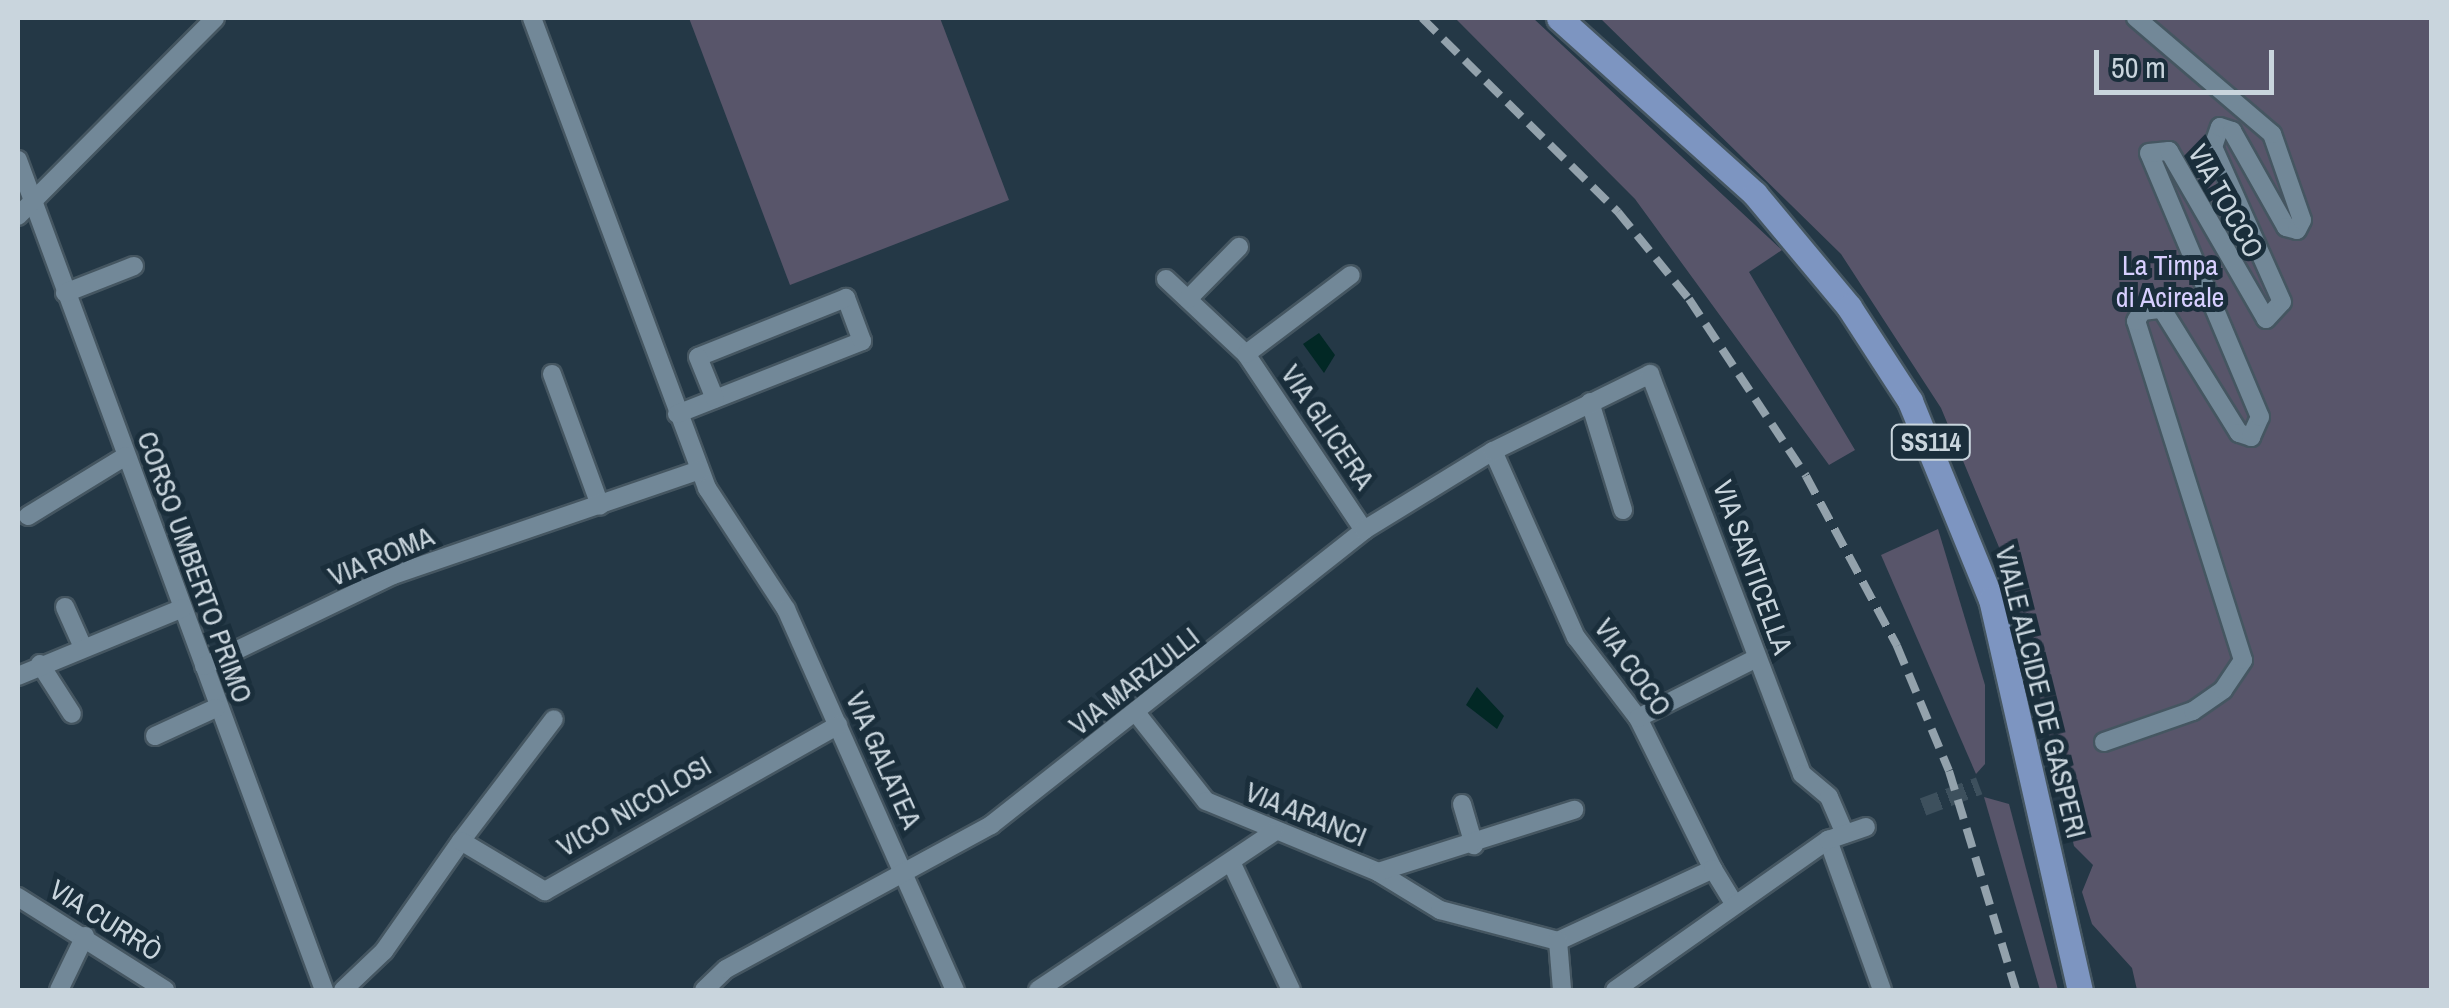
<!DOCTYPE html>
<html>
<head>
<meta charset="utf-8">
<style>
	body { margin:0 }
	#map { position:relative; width:2449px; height:1008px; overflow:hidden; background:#243846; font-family:"Archivo Narrow",sans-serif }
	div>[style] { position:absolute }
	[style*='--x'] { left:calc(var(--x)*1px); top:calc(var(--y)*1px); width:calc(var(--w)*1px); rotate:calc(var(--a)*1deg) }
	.green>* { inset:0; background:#58556a }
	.water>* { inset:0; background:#022825 }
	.minor-tunnel>* { height:18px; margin-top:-9px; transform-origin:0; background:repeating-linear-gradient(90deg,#3d505d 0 18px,transparent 0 27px) }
	.roads { filter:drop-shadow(2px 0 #455661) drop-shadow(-2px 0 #455661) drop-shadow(0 2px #455661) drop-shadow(0 -2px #455661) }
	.minor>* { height:18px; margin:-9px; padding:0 9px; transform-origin:9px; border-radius:9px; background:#728898 }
	.major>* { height:25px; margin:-12.5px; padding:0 12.5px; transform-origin:12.5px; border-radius:12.5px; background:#7d95c1 }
	.rail>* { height:8px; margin-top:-4px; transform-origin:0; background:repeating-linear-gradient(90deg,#93a2ac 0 20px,transparent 0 30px) }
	span { translate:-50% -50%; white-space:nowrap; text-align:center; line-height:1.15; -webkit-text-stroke:10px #1a2e3b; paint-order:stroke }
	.shield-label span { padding:2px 8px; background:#1a2e3b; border:2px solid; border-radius:8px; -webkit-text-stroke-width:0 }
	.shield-label { font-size:25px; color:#c9d5dd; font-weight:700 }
	.street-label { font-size:28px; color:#c9d5dd }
	.park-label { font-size:28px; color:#d7cfff }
	.frame { position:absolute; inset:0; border:20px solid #c9d5dd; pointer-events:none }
	.scale { position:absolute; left:2094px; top:50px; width:180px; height:45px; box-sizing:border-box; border:5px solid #c9d5dd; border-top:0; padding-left:12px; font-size:30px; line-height:35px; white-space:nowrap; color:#c9d5dd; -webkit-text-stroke:8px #1a2e3b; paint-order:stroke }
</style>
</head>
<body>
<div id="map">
	<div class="green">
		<div style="clip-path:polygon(689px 18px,940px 18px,1009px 200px,790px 285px)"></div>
		<div style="clip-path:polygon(1455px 18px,1533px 18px,1782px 250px,1749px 272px,1855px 450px,1829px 465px,1635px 199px)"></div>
		<div style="clip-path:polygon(1600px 18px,2431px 18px,2431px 990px,2137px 990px,2132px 968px,2092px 924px,2082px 892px,2093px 865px,2074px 846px,2011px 576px,1941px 408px,1841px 254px)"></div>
		<div style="clip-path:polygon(1938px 529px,1985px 685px,1985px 764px,1976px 774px,1881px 555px)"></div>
		<div style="clip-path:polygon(1984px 797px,2009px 804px,2058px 990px,2040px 990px)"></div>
	</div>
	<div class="water">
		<div style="clip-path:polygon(1319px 333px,1335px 355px,1324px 373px,1303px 344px)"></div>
		<div style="clip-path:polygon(1477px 687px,1504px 716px,1497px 729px,1466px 705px)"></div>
	</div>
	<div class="minor-tunnel">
		<div style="--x:1923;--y:807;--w:60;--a:-20.6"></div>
	</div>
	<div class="roads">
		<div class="minor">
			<div style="--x:532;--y:18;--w:502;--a:69.58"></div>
			<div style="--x:707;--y:488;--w:145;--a:56.9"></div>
			<div style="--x:786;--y:609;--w:417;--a:66.1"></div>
			<div style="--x:18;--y:160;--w:885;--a:69.76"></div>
			<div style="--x:18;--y:216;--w:279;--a:-45.1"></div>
			<div style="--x:1166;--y:279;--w:110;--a:43.2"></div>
			<div style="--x:1246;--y:354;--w:212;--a:56.2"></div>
			<div style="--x:65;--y:293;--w:74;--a:-21.4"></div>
			<div style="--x:1188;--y:299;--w:73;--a:-45.6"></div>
			<div style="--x:1246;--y:354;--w:131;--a:-37"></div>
			<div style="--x:552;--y:374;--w:140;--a:69.9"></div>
			<div style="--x:1590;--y:402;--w:113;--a:73"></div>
			<div style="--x:677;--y:414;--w:199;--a:-21.5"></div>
			<div style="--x:862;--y:341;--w:46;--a:-110.4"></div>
			<div style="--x:846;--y:298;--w:159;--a:158.3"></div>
			<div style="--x:698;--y:357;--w:45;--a:68"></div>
			<div style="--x:1493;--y:451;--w:204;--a:66"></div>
			<div style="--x:1576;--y:637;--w:102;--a:52.6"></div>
			<div style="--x:1638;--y:718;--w:169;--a:63.6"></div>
			<div style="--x:28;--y:516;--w:115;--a:-31.5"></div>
			<div style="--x:65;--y:607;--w:39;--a:66"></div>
			<div style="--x:40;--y:664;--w:59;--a:57.4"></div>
			<div style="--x:204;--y:666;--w:210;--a:-25.7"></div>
			<div style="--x:393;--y:575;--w:324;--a:-18.9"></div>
			<div style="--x:18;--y:676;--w:178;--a:-22.4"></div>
			<div style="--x:1137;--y:714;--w:111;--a:51.6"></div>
			<div style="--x:1206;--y:801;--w:186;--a:22.4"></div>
			<div style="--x:1378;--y:872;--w:73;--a:31.5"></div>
			<div style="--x:1440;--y:910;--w:122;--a:14.7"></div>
			<div style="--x:1558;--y:941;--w:171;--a:-24.9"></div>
			<div style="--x:1713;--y:869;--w:42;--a:58.6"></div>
			<div style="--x:1638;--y:718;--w:133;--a:-26.8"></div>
			<div style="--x:155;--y:736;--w:67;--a:-24.7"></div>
			<div style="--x:2104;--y:742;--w:94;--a:-19.2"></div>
			<div style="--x:2193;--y:711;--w:37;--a:-35"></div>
			<div style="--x:2223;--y:690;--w:36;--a:-56"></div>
			<div style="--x:2243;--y:660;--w:355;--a:-107.5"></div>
			<div style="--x:2136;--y:321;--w:12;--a:-59"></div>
			<div style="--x:2142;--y:311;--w:20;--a:-6"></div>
			<div style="--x:2162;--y:309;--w:146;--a:58.2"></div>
			<div style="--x:2239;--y:433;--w:13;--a:18"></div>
			<div style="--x:2251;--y:437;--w:22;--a:-66"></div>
			<div style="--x:2260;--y:417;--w:286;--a:-112.8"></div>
			<div style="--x:2149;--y:153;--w:20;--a:-6"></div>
			<div style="--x:2169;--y:151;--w:194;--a:60"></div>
			<div style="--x:2266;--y:319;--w:23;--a:-47"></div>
			<div style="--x:2282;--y:302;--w:170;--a:-114"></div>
			<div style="--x:2213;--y:147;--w:21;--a:-71"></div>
			<div style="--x:2220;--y:127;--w:13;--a:18"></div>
			<div style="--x:2232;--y:131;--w:110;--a:60.6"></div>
			<div style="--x:2286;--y:227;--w:11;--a:15"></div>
			<div style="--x:2297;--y:230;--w:11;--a:-63"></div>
			<div style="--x:2302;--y:220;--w:91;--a:-109.2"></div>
			<div style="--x:2272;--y:134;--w:179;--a:-139.5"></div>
			<div style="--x:1462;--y:804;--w:43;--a:73.7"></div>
			<div style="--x:1828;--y:840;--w:159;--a:70.2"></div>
			<div style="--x:461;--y:841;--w:153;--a:-52.7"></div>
			<div style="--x:1232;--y:864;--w:139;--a:64.9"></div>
			<div style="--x:1378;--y:872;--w:206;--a:-17.6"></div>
			<div style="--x:18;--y:897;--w:174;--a:32.3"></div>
			<div style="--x:1558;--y:941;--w:49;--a:85.3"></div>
			<div style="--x:59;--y:990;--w:60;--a:-64.3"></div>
			<div style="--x:343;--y:990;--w:57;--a:-43.6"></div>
			<div style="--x:384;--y:951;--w:134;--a:-55"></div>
			<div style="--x:461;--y:841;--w:98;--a:30.8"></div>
			<div style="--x:545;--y:891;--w:337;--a:-29.5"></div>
			<div style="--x:704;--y:990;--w:30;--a:-44"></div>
			<div style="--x:726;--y:969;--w:302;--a:-28.5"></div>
			<div style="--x:991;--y:825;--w:476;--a:-38.3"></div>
			<div style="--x:1364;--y:530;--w:151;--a:-31.5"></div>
			<div style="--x:1493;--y:451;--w:175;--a:-26.1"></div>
			<div style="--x:1650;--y:374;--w:428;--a:69.2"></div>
			<div style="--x:1802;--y:774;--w:35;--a:40"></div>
			<div style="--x:1829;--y:797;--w:40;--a:66.6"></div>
			<div style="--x:1038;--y:990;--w:284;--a:-33.8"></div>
			<div style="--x:1615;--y:990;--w:261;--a:-35.2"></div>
			<div style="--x:1828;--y:840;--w:40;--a:-18.9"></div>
		</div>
		<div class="major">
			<div style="--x:1559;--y:18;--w:263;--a:41.9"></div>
			<div style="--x:1755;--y:194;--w:147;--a:50.2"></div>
			<div style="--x:1849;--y:307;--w:112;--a:57"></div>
			<div style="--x:1910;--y:401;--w:214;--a:67.8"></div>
			<div style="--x:1991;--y:599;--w:401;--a:77.2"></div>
		</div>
	</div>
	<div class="rail">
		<div style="--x:1422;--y:18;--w:276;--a:44.7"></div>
		<div style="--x:1618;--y:212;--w:112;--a:50.8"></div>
		<div style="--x:1689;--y:299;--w:212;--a:56.5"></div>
		<div style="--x:1806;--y:476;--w:193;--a:61.8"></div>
		<div style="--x:1897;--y:646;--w:135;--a:67.4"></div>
		<div style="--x:1949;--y:771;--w:229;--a:73"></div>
	</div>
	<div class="shield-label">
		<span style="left:1931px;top:442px">SS114</span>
	</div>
	<div class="street-label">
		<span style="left:2226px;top:201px;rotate:61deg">VIA TOCCO</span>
		<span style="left:1328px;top:427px;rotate:56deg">VIA GLICERA</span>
		<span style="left:381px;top:556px;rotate:-23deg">VIA ROMA</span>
		<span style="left:195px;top:567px;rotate:70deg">CORSO UMBERTO PRIMO</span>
		<span style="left:1753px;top:567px;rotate:70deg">VIA SANTICELLA</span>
		<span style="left:1633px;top:667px;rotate:55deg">VIA COCO</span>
		<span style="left:1134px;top:681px;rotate:-38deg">VIA MARZULLI</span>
		<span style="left:2041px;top:692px;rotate:76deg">VIALE ALCIDE DE GASPERI</span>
		<span style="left:884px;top:760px;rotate:66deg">VIA GALATEA</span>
		<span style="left:634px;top:806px;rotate:-30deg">VICO NICOLOSI</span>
		<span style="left:1306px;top:814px;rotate:22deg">VIA ARANCI</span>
		<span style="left:106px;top:920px;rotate:32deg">VIA CURRÒ</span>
	</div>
	<div class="park-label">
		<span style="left:2170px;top:281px">La Timpa<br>di Acireale</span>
	</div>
	<div class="frame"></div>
	<div class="scale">50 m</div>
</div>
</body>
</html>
